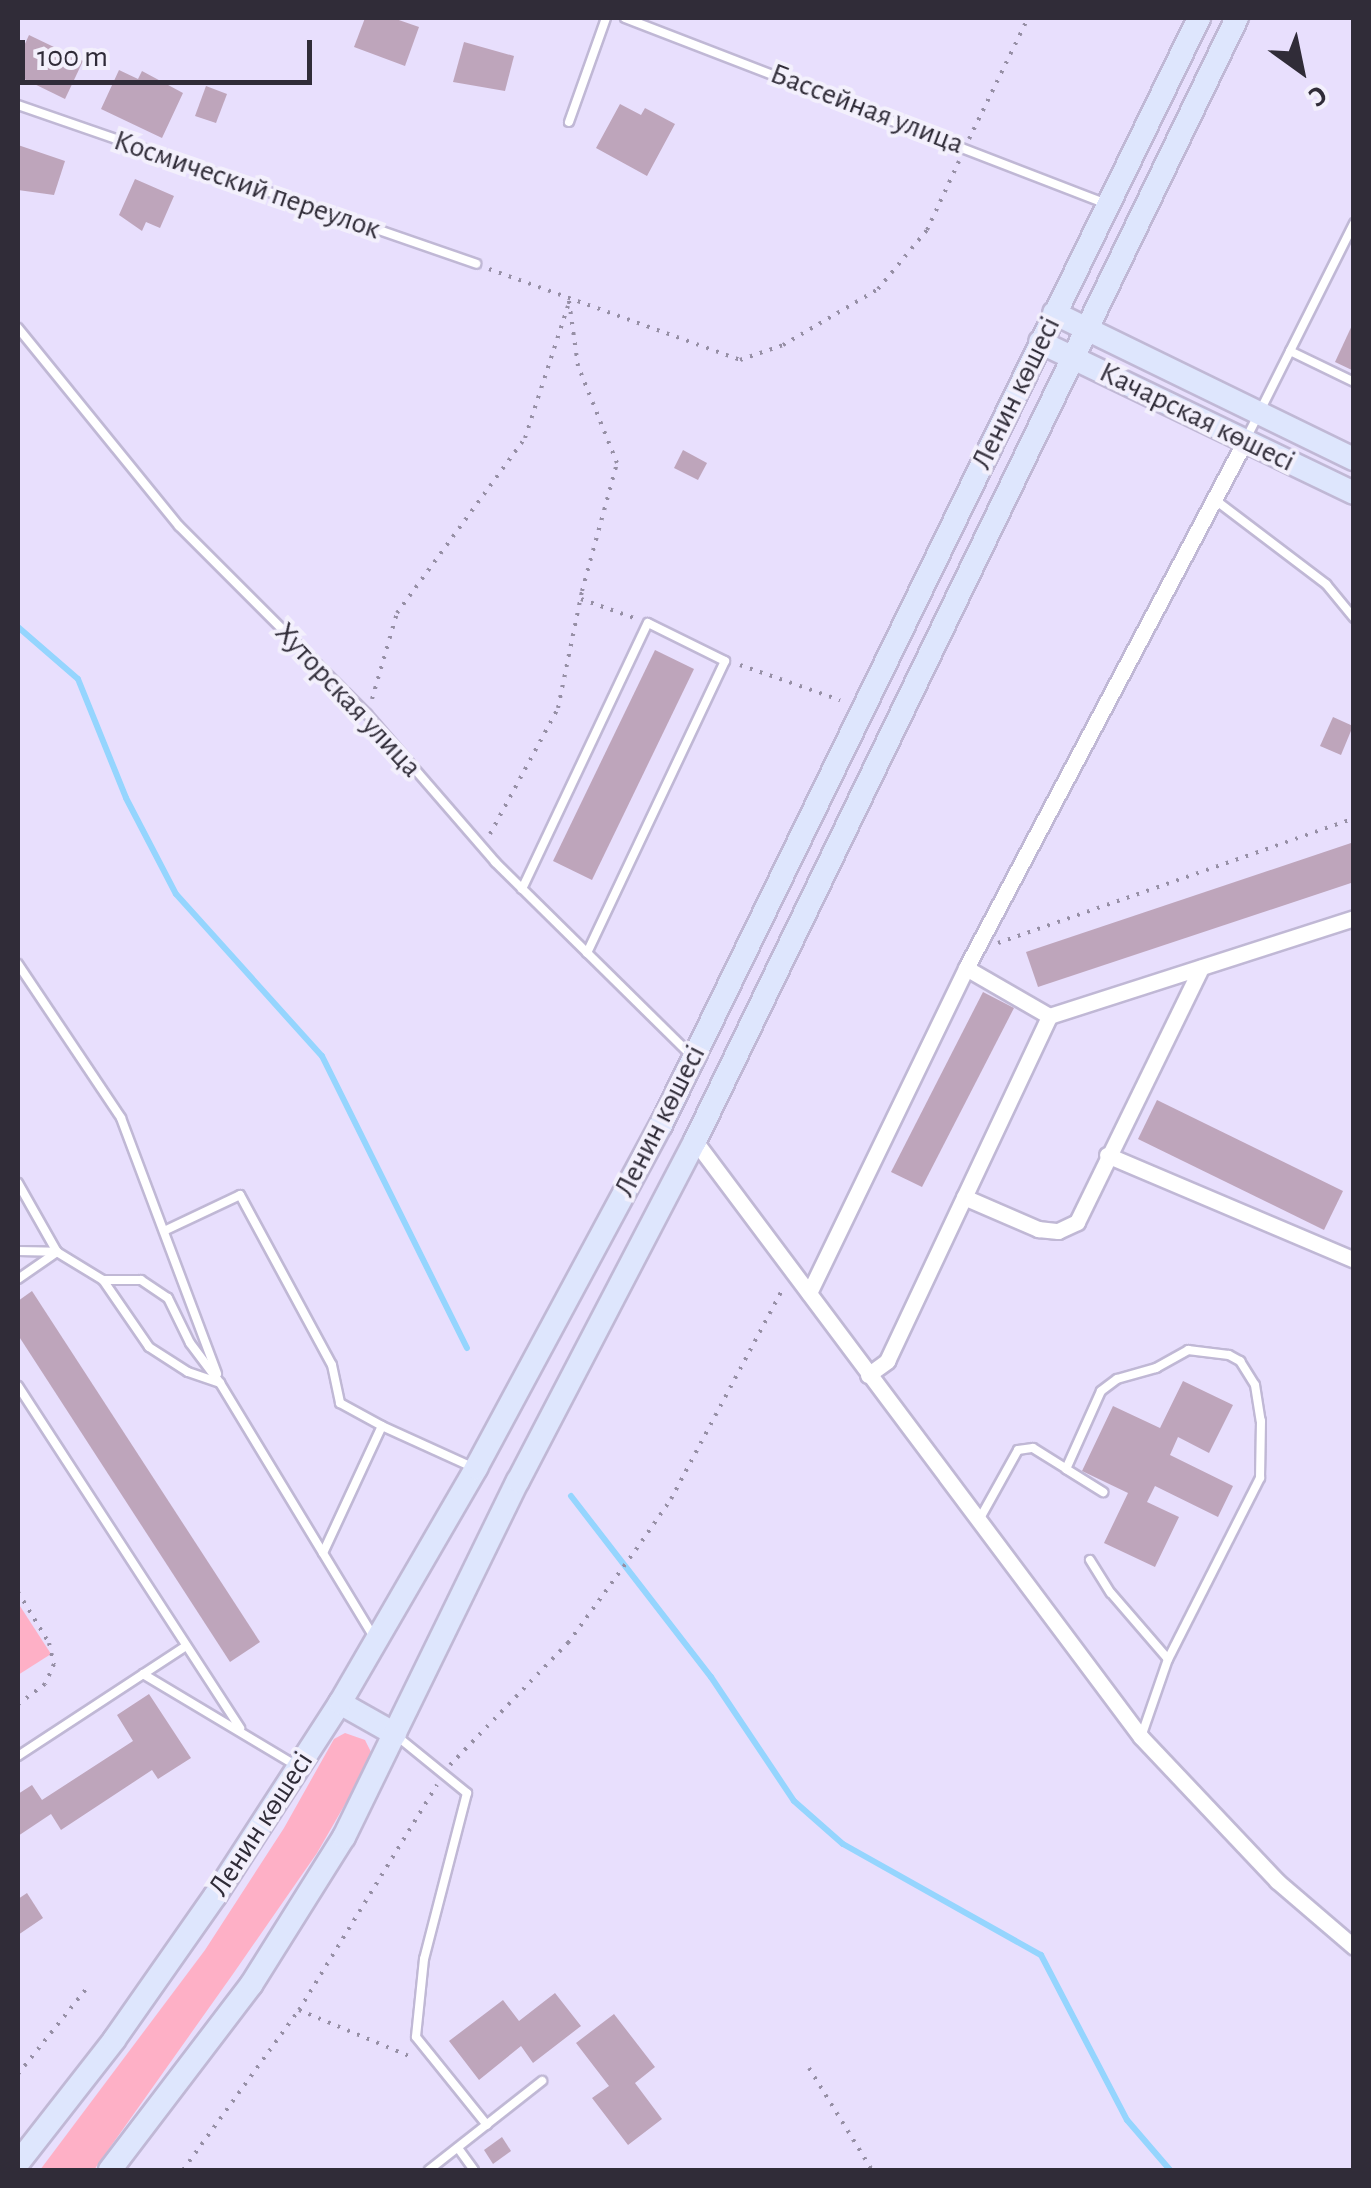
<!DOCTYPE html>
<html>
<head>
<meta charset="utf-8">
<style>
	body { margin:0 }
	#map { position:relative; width:1371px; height:2188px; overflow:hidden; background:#e8dffd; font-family:"Alegreya Sans",sans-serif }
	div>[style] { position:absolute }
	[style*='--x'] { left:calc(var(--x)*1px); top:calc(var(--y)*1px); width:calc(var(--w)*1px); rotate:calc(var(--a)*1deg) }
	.green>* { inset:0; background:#feb0c6 }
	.stream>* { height:6px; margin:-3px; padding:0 3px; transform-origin:3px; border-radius:3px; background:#95d5fe }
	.building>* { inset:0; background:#bea5bb }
	.path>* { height:4px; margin-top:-2px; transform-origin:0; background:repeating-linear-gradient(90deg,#968fa5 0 2.5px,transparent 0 10.5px) }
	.roads { filter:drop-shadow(2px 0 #c0b8d5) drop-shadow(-2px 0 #c0b8d5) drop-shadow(0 2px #c0b8d5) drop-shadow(0 -2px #c0b8d5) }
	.lane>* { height:8px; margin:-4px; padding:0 4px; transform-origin:4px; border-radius:4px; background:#fff }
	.street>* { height:15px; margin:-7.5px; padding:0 7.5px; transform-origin:7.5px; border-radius:7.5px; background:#fff }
	.secondary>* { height:22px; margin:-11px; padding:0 11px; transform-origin:11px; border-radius:11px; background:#dee6fd }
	span { translate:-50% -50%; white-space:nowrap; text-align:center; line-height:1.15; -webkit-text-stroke:8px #f3f0fc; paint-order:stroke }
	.street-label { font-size:30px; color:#302c38 }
	.frame { position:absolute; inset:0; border:20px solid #302c38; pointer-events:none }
	.north { position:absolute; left:1251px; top:20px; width:100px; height:100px; -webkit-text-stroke:8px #f3f0fc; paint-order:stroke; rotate:147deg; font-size:28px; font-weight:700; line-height:40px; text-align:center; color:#302c38 }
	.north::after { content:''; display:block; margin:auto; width:35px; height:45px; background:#302c38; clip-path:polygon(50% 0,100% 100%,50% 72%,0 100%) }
	.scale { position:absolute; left:20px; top:40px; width:292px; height:45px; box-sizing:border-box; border:5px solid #302c38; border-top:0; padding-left:12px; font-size:30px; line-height:35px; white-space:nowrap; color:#302c38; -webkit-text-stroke:8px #f3f0fc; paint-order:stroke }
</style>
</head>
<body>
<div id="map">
	<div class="green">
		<div style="clip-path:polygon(18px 1603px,51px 1654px,18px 1675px)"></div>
		<div style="clip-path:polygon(345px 1733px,365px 1740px,371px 1752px,367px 1766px,317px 1853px,233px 1974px,94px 2170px,40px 2170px,205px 1950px,284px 1828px,334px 1739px)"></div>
	</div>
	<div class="stream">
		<div style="--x:18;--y:627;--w:79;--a:40.9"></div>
		<div style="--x:78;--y:679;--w:128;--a:68"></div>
		<div style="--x:126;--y:798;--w:108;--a:62.5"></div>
		<div style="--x:176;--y:894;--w:218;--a:48"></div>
		<div style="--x:322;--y:1056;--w:326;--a:63.6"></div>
		<div style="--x:571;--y:1496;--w:229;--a:52.3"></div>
		<div style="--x:711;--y:1677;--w:149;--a:56.2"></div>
		<div style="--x:794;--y:1801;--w:65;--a:41.3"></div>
		<div style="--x:843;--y:1844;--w:227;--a:29.3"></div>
		<div style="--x:1041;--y:1955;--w:186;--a:62.5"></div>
		<div style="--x:1127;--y:2120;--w:66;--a:49.3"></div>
	</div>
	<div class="building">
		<div style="clip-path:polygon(365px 18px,393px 18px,419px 27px,405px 66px,354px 47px)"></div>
		<div style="clip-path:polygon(29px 35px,83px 61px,65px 99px,18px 76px,18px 59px)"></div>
		<div style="clip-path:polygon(464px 42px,514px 56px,505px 91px,453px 82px)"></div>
		<div style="clip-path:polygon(119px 70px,138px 79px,142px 71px,183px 93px,162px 138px,101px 109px)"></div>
		<div style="clip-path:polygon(206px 86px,227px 94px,216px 123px,195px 116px)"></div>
		<div style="clip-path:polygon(620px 104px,641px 115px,645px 108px,675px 124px,647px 176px,596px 148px)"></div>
		<div style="clip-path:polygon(18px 145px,65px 161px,54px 195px,18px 190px)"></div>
		<div style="clip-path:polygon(135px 179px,174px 196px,160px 228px,146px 222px,142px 231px,119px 215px)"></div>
		<div style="clip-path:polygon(1354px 321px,1354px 371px,1335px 362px)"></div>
		<div style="clip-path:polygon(683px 450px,707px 463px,698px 480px,674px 468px)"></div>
		<div style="clip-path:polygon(655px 650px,694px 669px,592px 880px,553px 861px)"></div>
		<div style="clip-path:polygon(1333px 717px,1353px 726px,1341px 755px,1320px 746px)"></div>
		<div style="clip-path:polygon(1354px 842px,1354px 882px,1038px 987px,1026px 952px)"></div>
		<div style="clip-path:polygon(983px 992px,1014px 1008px,922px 1187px,891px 1172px)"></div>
		<div style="clip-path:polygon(1157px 1100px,1343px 1191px,1324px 1230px,1138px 1139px)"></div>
		<div style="clip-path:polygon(32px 1291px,260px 1642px,230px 1662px,18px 1335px,18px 1301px)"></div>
		<div style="clip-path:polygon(1183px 1381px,1233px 1405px,1209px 1453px,1178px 1437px,1170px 1455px,1233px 1486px,1218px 1517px,1155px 1486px,1147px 1502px,1179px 1517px,1155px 1567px,1104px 1543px,1128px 1493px,1082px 1471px,1113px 1406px,1160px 1428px)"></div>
		<div style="clip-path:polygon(149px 1694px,191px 1758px,158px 1779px,152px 1770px,61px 1830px,51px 1814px,18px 1836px,18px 1794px,32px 1785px,42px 1800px,133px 1741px,117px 1715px)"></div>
		<div style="clip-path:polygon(27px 1893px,43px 1918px,18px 1935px,18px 1899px)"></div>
		<div style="clip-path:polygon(555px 1993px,581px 2026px,533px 2063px,521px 2046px,479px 2080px,449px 2041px,503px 2000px,519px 2021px)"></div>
		<div style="clip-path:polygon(614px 2014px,655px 2067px,635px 2083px,662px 2119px,628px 2145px,592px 2098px,609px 2086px,576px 2043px)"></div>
		<div style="clip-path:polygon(502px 2137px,511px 2151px,493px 2164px,484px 2150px)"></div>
	</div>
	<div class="path">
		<div style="--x:969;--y:139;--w:135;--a:-64"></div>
		<div style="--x:489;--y:269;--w:267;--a:19.9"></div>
		<div style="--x:740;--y:360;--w:46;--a:-19.2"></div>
		<div style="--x:783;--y:345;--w:110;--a:-30.5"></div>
		<div style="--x:878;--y:289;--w:77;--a:-50.3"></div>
		<div style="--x:927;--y:230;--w:76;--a:-65.1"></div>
		<div style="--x:581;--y:599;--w:59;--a:19.7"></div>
		<div style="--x:740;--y:665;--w:106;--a:19.3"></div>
		<div style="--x:372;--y:699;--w:90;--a:-73.8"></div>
		<div style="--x:397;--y:613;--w:217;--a:-53.8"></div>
		<div style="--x:525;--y:438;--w:139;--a:-72"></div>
		<div style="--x:490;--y:834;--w:143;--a:-61.6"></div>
		<div style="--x:558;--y:708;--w:119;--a:-78.4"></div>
		<div style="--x:582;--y:591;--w:133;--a:-74.7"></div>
		<div style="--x:617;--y:463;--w:105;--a:-111.9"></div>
		<div style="--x:578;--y:366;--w:66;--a:-97.9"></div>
		<div style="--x:998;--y:943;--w:377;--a:-19.3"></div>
		<div style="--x:18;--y:1592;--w:60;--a:58.7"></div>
		<div style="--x:49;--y:1643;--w:22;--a:77"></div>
		<div style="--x:54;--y:1664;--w:22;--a:114"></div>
		<div style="--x:45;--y:1684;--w:34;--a:143"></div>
		<div style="--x:450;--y:1765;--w:170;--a:-46"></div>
		<div style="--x:568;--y:1643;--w:126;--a:-54"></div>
		<div style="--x:642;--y:1541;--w:51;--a:-55.4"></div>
		<div style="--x:671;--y:1499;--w:239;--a:-62"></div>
		<div style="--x:299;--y:2010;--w:125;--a:22.7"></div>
		<div style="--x:809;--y:2068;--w:120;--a:58.3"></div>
		<div style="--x:18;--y:2074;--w:115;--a:-51.3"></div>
		<div style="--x:183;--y:2170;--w:198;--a:-54.1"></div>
		<div style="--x:299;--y:2010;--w:264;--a:-58.5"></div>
	</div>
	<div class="roads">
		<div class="lane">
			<div style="--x:625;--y:18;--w:513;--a:21.12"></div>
			<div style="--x:18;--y:105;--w:485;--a:19.1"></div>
			<div style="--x:569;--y:122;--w:110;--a:-70.4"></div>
			<div style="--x:18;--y:328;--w:255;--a:50.9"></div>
			<div style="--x:179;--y:526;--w:266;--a:45"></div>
			<div style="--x:367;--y:714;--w:196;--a:49.1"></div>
			<div style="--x:495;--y:862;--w:274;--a:44.6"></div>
			<div style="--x:1290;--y:351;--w:71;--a:25.8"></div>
			<div style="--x:1247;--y:437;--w:239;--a:-63.4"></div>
			<div style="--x:1214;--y:499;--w:141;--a:37.2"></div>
			<div style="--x:1326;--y:584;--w:44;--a:50.5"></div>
			<div style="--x:522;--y:889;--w:294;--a:-64.7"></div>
			<div style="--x:648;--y:623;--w:86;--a:26.3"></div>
			<div style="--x:725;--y:661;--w:323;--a:115.3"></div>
			<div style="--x:18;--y:964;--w:185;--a:56.2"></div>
			<div style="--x:121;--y:1118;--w:273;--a:69.4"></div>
			<div style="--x:18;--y:1183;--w:79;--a:60.5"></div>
			<div style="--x:57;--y:1252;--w:47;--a:145.3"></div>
			<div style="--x:164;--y:1231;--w:84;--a:-25.3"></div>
			<div style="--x:240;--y:1195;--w:193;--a:61.6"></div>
			<div style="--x:332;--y:1365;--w:39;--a:78"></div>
			<div style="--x:340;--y:1403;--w:48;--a:28.7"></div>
			<div style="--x:18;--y:1251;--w:39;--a:1"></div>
			<div style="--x:57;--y:1252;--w:54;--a:31.3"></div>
			<div style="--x:103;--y:1280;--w:81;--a:55.5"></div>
			<div style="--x:149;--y:1347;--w:46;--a:32.7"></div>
			<div style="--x:188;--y:1372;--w:34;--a:19"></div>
			<div style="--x:103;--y:1280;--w:38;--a:0"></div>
			<div style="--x:141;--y:1280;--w:32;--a:34"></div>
			<div style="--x:168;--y:1298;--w:50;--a:63.9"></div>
			<div style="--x:190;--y:1343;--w:50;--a:53.1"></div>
			<div style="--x:220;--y:1383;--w:297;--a:58.8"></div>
			<div style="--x:18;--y:1386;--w:408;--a:57"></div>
			<div style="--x:1066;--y:1469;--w:44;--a:31.9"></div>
			<div style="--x:979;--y:1520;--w:80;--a:-60.9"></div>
			<div style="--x:1018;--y:1450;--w:15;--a:-8"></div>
			<div style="--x:1033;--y:1448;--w:39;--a:32"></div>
			<div style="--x:1066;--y:1469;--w:85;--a:-65.8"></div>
			<div style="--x:1101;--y:1391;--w:20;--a:-37"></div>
			<div style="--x:1117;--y:1379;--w:41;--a:-15.8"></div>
			<div style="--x:1156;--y:1368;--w:37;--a:-29"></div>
			<div style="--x:1188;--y:1350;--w:41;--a:7"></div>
			<div style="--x:1229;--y:1355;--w:13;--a:29"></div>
			<div style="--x:1240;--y:1361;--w:28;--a:58"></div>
			<div style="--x:1255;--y:1385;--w:36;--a:81"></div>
			<div style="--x:1261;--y:1421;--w:57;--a:91"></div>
			<div style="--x:1260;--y:1478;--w:203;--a:116.9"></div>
			<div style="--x:1168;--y:1659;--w:83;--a:109.1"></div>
			<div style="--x:323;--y:1553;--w:140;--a:-65.1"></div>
			<div style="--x:382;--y:1426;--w:99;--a:24.5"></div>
			<div style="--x:1090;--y:1560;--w:39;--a:58"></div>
			<div style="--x:1111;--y:1593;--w:87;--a:49.2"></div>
			<div style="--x:143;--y:1674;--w:179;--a:30.9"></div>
			<div style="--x:398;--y:1737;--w:89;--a:39.1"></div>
			<div style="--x:467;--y:1793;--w:171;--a:104.5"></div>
			<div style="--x:424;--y:1959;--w:78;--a:95.9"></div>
			<div style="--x:416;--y:2037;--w:113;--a:51.1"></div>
			<div style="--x:18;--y:1756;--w:201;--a:-33.2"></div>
			<div style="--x:458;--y:2148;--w:27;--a:54"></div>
			<div style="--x:429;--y:2170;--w:144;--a:-38.2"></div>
		</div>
		<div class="street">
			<div style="--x:966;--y:968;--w:96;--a:30"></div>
			<div style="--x:695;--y:1141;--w:744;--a:53.19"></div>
			<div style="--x:1141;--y:1737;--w:198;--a:46.6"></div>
			<div style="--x:1277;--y:1881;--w:101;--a:40.6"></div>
			<div style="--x:1107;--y:1155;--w:268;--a:23"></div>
			<div style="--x:964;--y:1197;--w:81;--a:23.4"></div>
			<div style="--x:1038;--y:1229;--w:20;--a:6"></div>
			<div style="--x:1058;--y:1231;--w:21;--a:-25"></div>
			<div style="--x:1077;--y:1222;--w:283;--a:-64"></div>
			<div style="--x:809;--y:1293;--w:361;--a:-64.2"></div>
			<div style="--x:966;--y:968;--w:596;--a:-62.1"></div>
			<div style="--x:868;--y:1375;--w:24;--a:-36"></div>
			<div style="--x:887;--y:1361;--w:381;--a:-64.8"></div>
			<div style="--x:1049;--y:1016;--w:320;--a:-17.8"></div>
		</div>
		<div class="secondary">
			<div style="--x:1054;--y:313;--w:334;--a:26"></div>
			<div style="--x:1040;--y:342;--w:348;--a:25.7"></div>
			<div style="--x:340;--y:1703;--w:63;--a:29.4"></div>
			<div style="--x:18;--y:2163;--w:156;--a:-52"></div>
			<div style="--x:114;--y:2040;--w:176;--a:-55"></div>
			<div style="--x:215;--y:1896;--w:230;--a:-57.1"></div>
			<div style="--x:340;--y:1703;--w:272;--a:-59.9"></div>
			<div style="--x:476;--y:1468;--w:390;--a:-61.7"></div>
			<div style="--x:661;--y:1125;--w:1231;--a:-64.08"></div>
			<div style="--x:110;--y:2170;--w:233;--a:-52.7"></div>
			<div style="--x:251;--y:1985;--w:175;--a:-57.9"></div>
			<div style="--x:344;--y:1837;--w:396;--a:-64"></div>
			<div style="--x:518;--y:1481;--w:383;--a:-62.5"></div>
			<div style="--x:695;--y:1141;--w:1247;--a:-64.24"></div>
		</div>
	</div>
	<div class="street-label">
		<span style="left:867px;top:109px;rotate:21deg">Бассейная улица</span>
		<span style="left:247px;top:185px;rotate:19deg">Космический переулок</span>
		<span style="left:1016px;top:393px;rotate:-64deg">Ленин көшесі</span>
		<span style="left:1197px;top:417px;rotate:26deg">Качарская көшесі</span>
		<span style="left:348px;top:700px;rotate:47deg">Хуторская улица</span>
		<span style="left:660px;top:1121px;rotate:-63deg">Ленин көшесі</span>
		<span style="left:261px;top:1824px;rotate:-57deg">Ленин көшесі</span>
	</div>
	<div class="frame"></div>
	<div class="north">С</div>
	<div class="scale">100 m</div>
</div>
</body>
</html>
